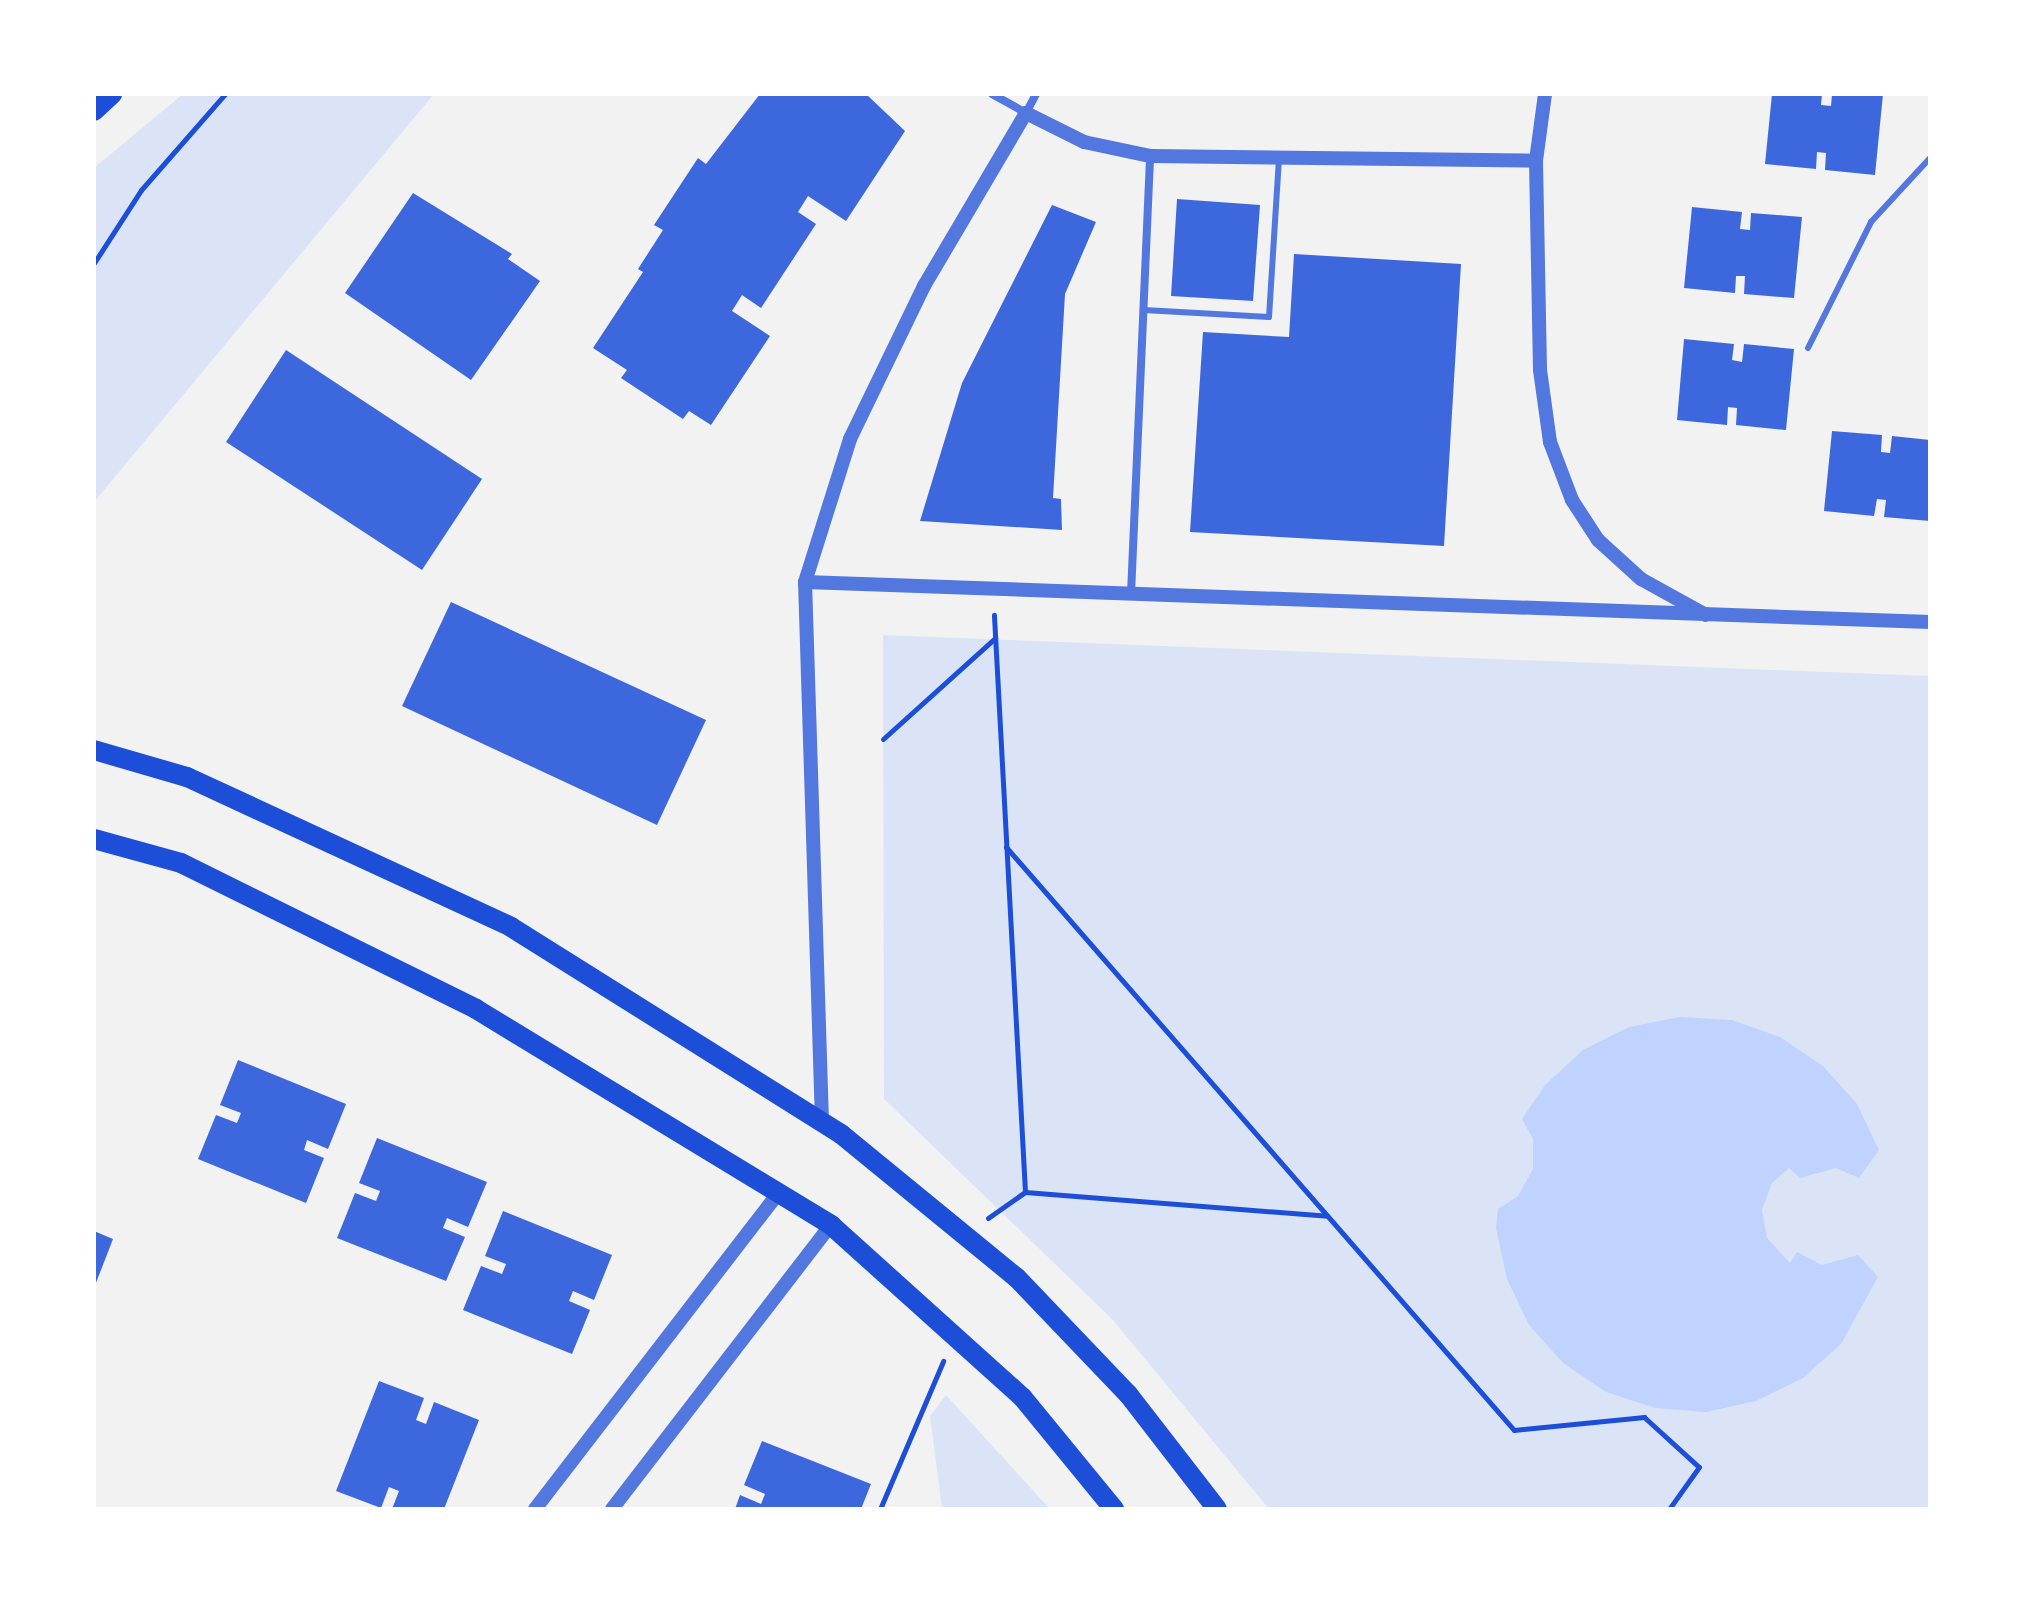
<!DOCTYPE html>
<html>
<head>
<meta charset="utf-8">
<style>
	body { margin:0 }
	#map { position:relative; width:2024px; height:1603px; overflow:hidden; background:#f2f2f2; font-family:Quicksand,sans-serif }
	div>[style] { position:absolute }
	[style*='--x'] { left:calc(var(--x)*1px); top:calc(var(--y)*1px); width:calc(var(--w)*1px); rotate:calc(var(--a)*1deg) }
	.green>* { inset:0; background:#dbe4f7 }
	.water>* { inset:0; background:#bfd3fe }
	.building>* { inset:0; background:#3d67dc }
	.path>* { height:5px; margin:-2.5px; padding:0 2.5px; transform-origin:2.5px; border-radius:2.5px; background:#1d4ed8 }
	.service>* { height:6px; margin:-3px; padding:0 3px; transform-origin:3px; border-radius:3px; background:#5277de }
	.minor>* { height:8px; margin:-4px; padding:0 4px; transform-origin:4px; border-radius:4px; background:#5277de }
	.tertiary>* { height:14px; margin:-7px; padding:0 7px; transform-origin:7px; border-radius:7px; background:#5277de }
	.primary>* { height:20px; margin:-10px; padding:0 10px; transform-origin:10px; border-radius:10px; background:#1d4ed8 }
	span { translate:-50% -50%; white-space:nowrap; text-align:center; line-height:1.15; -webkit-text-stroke:8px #fff; paint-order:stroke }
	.frame { position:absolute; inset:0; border:96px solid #fff; pointer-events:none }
</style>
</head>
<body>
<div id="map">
	<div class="green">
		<div style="clip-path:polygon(183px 94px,434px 94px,94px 502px,94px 168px)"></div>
		<div style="clip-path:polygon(883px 635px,1930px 676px,1930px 1509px,1269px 1509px,1112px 1319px,884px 1099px)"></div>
		<div style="clip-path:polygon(946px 1395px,1050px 1509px,942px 1509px,930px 1416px)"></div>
	</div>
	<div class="water">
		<div style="clip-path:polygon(1680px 1017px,1732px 1020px,1780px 1037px,1823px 1066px,1857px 1104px,1879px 1150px,1859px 1178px,1836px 1168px,1800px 1178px,1789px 1168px,1772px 1183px,1762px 1210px,1767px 1238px,1790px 1263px,1797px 1252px,1822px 1265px,1858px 1255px,1878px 1277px,1841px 1344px,1803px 1378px,1756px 1401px,1706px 1412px,1655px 1408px,1606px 1392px,1563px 1363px,1529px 1325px,1507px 1279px,1496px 1228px,1498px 1209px,1518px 1196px,1533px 1169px,1533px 1139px,1522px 1119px,1545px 1085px,1583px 1050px,1629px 1027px)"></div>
	</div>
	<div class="building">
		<div style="clip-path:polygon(760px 94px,866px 94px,905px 131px,846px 221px,808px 196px,798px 212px,816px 224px,761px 308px,742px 295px,732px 311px,770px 336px,711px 425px,689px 411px,683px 419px,621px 378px,627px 370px,593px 348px,643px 272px,638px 269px,663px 230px,654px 225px,698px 158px,706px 164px)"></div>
		<div style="clip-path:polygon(1772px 94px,1822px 94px,1821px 105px,1831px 106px,1832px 94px,1883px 94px,1875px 175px,1825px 170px,1826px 153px,1817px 152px,1816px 169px,1765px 164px)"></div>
		<div style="clip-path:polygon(413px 193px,512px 254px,508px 259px,540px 281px,471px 380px,345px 293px)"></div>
		<div style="clip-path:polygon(1177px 199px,1260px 205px,1253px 301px,1171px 296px)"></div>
		<div style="clip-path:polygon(1052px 205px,1096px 222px,1065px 294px,1053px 498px,1061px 499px,1062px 530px,920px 521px,962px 383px)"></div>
		<div style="clip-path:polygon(1692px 207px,1742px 212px,1740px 229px,1750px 230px,1751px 213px,1802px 217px,1794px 298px,1744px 294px,1745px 276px,1736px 276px,1735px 293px,1684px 288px)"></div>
		<div style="clip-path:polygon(1294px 254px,1461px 264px,1444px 546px,1190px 532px,1203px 332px,1289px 337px)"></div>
		<div style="clip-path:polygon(1684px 339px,1734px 344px,1732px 360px,1742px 362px,1744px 344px,1794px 349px,1786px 430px,1736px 425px,1737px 408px,1728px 407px,1727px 425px,1677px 420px)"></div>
		<div style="clip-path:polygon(286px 350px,482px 479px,422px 570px,226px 442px)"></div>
		<div style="clip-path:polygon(1832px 431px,1882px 435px,1881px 452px,1890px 453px,1892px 436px,1930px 440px,1930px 521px,1884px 517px,1886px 500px,1877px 499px,1874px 516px,1824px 511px)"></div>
		<div style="clip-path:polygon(451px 602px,706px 720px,657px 825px,402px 706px)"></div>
		<div style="clip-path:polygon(238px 1060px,346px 1104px,328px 1149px,307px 1140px,304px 1150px,324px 1158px,306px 1203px,198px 1159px,216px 1115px,237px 1123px,241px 1113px,220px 1105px)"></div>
		<div style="clip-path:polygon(377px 1138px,487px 1182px,468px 1227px,447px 1218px,443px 1228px,465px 1237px,446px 1281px,337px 1238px,355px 1193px,376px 1201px,380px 1191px,359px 1183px)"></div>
		<div style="clip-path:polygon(503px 1211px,612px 1255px,594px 1300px,573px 1291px,569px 1301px,590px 1310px,572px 1354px,463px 1310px,481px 1266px,502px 1274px,506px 1264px,485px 1256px)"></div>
		<div style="clip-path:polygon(94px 1231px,113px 1239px,94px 1288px)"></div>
		<div style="clip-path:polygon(379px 1381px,424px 1398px,416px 1420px,426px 1424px,434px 1402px,479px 1420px,444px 1509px,392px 1509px,399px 1491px,389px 1487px,381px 1508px,336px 1491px)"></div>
		<div style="clip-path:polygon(762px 1441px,871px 1484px,861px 1509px,735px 1509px,740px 1495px,761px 1504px,765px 1494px,744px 1485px)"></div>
	</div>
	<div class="path">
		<div style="--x:94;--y:263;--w:87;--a:-57.2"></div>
		<div style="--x:141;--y:190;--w:128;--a:-48.8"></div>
		<div style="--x:883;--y:739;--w:151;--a:-42"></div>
		<div style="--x:1006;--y:847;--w:773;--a:48.93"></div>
		<div style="--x:1514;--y:1430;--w:131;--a:-5.7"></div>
		<div style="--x:1644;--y:1417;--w:74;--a:42.3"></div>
		<div style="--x:1699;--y:1467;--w:52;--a:125.5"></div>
		<div style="--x:1025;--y:1192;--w:303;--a:4.5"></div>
		<div style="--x:988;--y:1218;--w:45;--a:-35.1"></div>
		<div style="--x:1025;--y:1192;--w:578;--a:-93.08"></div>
		<div style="--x:880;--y:1509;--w:161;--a:-66.9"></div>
	</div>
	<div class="service">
		<div style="--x:1144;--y:310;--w:125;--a:3.2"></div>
		<div style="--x:1269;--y:317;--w:159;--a:-86.4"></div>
		<div style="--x:1808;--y:348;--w:141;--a:-63.4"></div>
		<div style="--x:1871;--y:222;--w:87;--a:-47.3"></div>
	</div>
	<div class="minor">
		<div style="--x:992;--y:94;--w:39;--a:29"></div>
		<div style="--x:1026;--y:113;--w:21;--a:-62"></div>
		<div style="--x:1131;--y:594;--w:438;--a:-87.5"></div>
	</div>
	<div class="tertiary">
		<div style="--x:1545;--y:94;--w:68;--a:97.7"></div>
		<div style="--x:1536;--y:161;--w:209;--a:88.9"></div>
		<div style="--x:1540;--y:370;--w:73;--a:82.1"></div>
		<div style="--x:1550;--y:442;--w:62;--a:69.2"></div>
		<div style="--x:1572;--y:500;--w:48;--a:57"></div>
		<div style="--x:1598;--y:540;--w:58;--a:42.2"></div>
		<div style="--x:1641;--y:579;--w:74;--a:29"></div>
		<div style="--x:805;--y:582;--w:1126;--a:2.04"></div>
		<div style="--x:822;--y:1122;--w:540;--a:-91.8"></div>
		<div style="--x:805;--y:582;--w:150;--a:-72.5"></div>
		<div style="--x:850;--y:439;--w:170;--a:-64.2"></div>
		<div style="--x:924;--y:286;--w:201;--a:-59.5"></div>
		<div style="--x:1026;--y:113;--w:65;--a:26.6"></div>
		<div style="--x:1084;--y:142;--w:67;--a:12"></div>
		<div style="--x:1150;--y:156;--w:386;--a:0.7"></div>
		<div style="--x:535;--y:1509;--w:399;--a:-52.4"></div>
		<div style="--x:612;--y:1509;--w:359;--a:-52.4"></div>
	</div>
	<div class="primary">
		<div style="--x:94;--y:111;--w:25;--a:-43"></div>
		<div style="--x:94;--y:750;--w:97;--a:16.2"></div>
		<div style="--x:187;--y:777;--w:357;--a:24.8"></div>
		<div style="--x:511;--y:927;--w:390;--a:32.1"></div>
		<div style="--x:841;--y:1134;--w:226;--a:39.3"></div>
		<div style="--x:1016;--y:1277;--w:162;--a:46.3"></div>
		<div style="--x:1128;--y:1394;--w:145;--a:52.3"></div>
		<div style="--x:94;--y:839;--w:90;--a:15.4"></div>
		<div style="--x:181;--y:863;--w:329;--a:26.3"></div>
		<div style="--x:476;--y:1009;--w:416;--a:31.3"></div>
		<div style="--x:831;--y:1225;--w:258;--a:42"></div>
		<div style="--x:1023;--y:1398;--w:144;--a:50.7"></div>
	</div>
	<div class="frame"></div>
</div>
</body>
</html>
